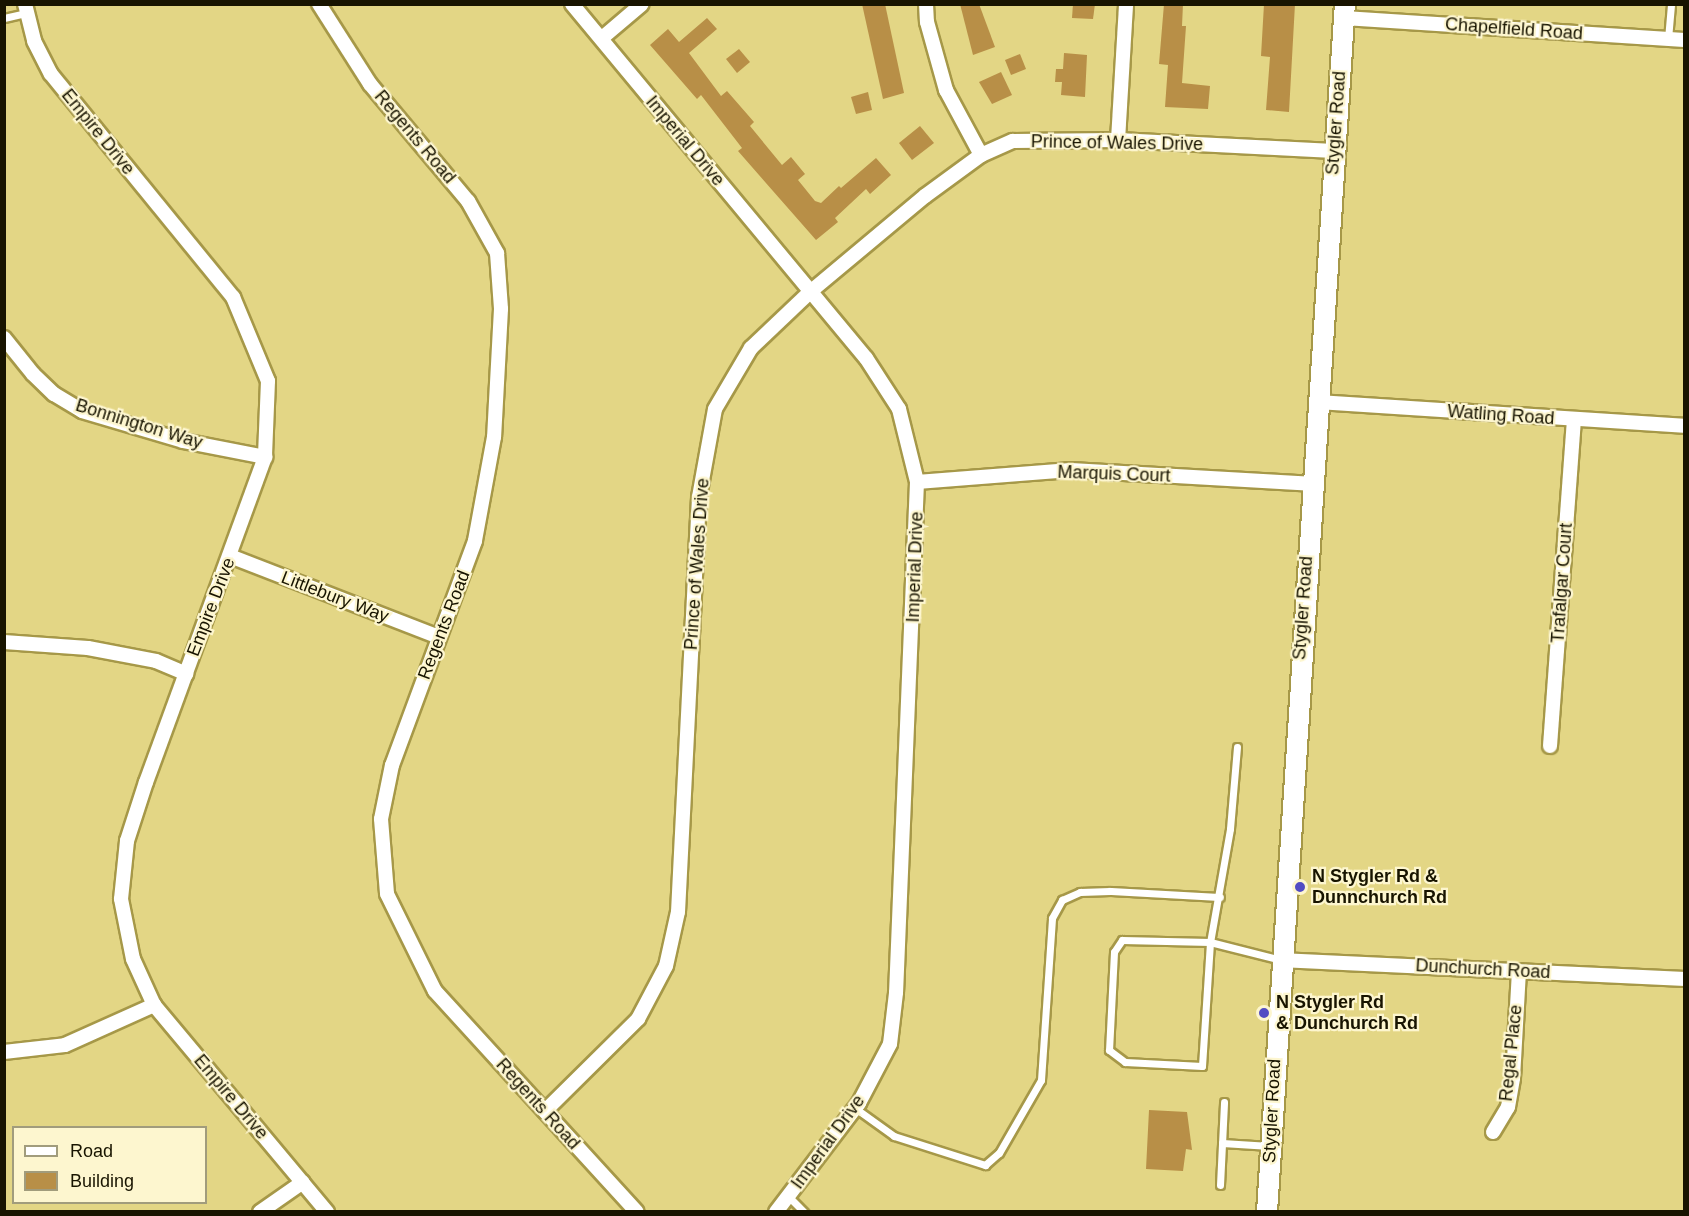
<!DOCTYPE html>
<html>
<head>
<meta charset="utf-8">
<style>
	body { margin:0 }
	#map { position:relative; width:1689px; height:1216px; overflow:hidden; background:#e3d685; font-family:Arial,sans-serif }
	div>[style] { position:absolute }
	[style*='--x'] { left:calc(var(--x)*1px); top:calc(var(--y)*1px); width:calc(var(--w)*1px); rotate:calc(var(--a)*1deg) }
	.building>* { inset:0; background:#b88f47 }
	.roads { filter:drop-shadow(2px 0 #a69848) drop-shadow(-2px 0 #a69848) drop-shadow(0 2px #a69848) drop-shadow(0 -2px #a69848) }
	.service>* { height:7px; margin:-3.5px; padding:0 3.5px; transform-origin:3.5px; border-radius:3.5px; background:#fff }
	.minor>* { height:14px; margin:-7px; padding:0 7px; transform-origin:7px; border-radius:7px; background:#fff }
	.secondary>* { height:20px; margin:-10px; padding:0 10px; transform-origin:10px; border-radius:10px; background:#fff }
	.dots>* { width:16px; height:16px; translate:-50% -50%; box-sizing:border-box; border:3px solid #fdf6cf; border-radius:50% }
	span { translate:-50% -50%; white-space:nowrap; text-align:center; line-height:1.15; -webkit-text-stroke:4.5px #fdf6cf; paint-order:stroke }
	.street-label { font-size:18px; color:#181400 }
	.poi-label { font-size:18px; color:#181400; font-weight:700 }
	.left { translate:0 -50%; text-align:left }
	.frame { position:absolute; inset:0; border:6px solid #181400; pointer-events:none }
	.legend { position:absolute; left:12px; top:1126px; width:195px; height:78px; box-sizing:border-box; background:#fdf6cf; border:2px solid #a19c7c; margin:0; padding:8px 10px; list-style:none; font-size:18px; color:#181400 }
	.legend li { display:flex; align-items:center; gap:12px; height:30px }
	.legend b { width:30px; border:2px solid #a19c7c }
</style>
</head>
<body>
<div id="map">
	<div class="building">
		<div style="clip-path:polygon(862px 4px,885px 4px,904px 93px,883px 99px)"></div>
		<div style="clip-path:polygon(960px 4px,979px 4px,995px 47px,973px 55px)"></div>
		<div style="clip-path:polygon(1073px 4px,1095px 4px,1093px 19px,1072px 18px)"></div>
		<div style="clip-path:polygon(1164px 4px,1183px 4px,1182px 26px,1186px 26px,1182px 83px,1210px 86px,1208px 109px,1165px 107px,1168px 65px,1159px 64px)"></div>
		<div style="clip-path:polygon(1264px 4px,1295px 4px,1289px 112px,1266px 110px,1270px 57px,1261px 56px)"></div>
		<div style="clip-path:polygon(707px 18px,717px 29px,689px 53px,721px 96px,727px 91px,754px 122px,750px 126px,782px 165px,791px 157px,805px 174px,798px 180px,815px 201px,821px 203px,839px 186px,841px 188px,876px 158px,891px 175px,870px 194px,866px 189px,835px 218px,838px 222px,816px 240px,738px 151px,742px 148px,701px 95px,697px 99px,650px 45px,668px 29px,679px 42px)"></div>
		<div style="clip-path:polygon(739px 49px,750px 62px,737px 73px,726px 59px)"></div>
		<div style="clip-path:polygon(1064px 53px,1087px 55px,1085px 97px,1061px 95px,1062px 82px,1055px 82px,1056px 69px,1063px 69px)"></div>
		<div style="clip-path:polygon(1020px 54px,1026px 69px,1011px 75px,1005px 60px)"></div>
		<div style="clip-path:polygon(1001px 72px,1012px 95px,992px 104px,979px 82px)"></div>
		<div style="clip-path:polygon(868px 92px,872px 110px,856px 114px,851px 97px)"></div>
		<div style="clip-path:polygon(920px 126px,934px 143px,912px 160px,899px 143px)"></div>
		<div style="clip-path:polygon(1149px 1110px,1187px 1112px,1192px 1150px,1186px 1149px,1183px 1171px,1146px 1169px)"></div>
	</div>
	<div class="roads">
		<div class="service">
			<div style="--x:4;--y:18;--w:23;--a:-13"></div>
			<div style="--x:1668;--y:39;--w:35;--a:-85"></div>
			<div style="--x:1237;--y:747;--w:82;--a:94.9"></div>
			<div style="--x:1230;--y:829;--w:115;--a:100"></div>
			<div style="--x:1210;--y:942;--w:88;--a:-178.7"></div>
			<div style="--x:1122;--y:940;--w:14;--a:124"></div>
			<div style="--x:1114;--y:952;--w:98;--a:92.9"></div>
			<div style="--x:1109;--y:1050;--w:20;--a:37"></div>
			<div style="--x:1125;--y:1062;--w:77;--a:3"></div>
			<div style="--x:1202;--y:1066;--w:124;--a:-86.3"></div>
			<div style="--x:1210;--y:942;--w:73;--a:14.2"></div>
			<div style="--x:855;--y:1108;--w:48;--a:35.7"></div>
			<div style="--x:894;--y:1136;--w:96;--a:17.7"></div>
			<div style="--x:985;--y:1165;--w:18;--a:-41"></div>
			<div style="--x:999;--y:1153;--w:84;--a:-60.1"></div>
			<div style="--x:1041;--y:1080;--w:162;--a:-86.1"></div>
			<div style="--x:1052;--y:918;--w:21;--a:-61"></div>
			<div style="--x:1062;--y:900;--w:20;--a:-24"></div>
			<div style="--x:1080;--y:892;--w:30;--a:-2"></div>
			<div style="--x:1110;--y:891;--w:110;--a:3.1"></div>
			<div style="--x:1222;--y:1143;--w:48;--a:3.6"></div>
			<div style="--x:1220;--y:1185;--w:83;--a:-87.2"></div>
			<div style="--x:788;--y:1196;--w:23;--a:45"></div>
		</div>
		<div class="minor">
			<div style="--x:25;--y:4;--w:38;--a:76"></div>
			<div style="--x:34;--y:41;--w:37;--a:63"></div>
			<div style="--x:51;--y:74;--w:288;--a:50.8"></div>
			<div style="--x:233;--y:297;--w:91;--a:67.4"></div>
			<div style="--x:268;--y:381;--w:76;--a:92.3"></div>
			<div style="--x:265;--y:457;--w:346;--a:110.1"></div>
			<div style="--x:146;--y:782;--w:62;--a:107.9"></div>
			<div style="--x:127;--y:841;--w:58;--a:95.9"></div>
			<div style="--x:121;--y:899;--w:61;--a:78.7"></div>
			<div style="--x:133;--y:959;--w:51;--a:65.5"></div>
			<div style="--x:154;--y:1005;--w:270;--a:50.1"></div>
			<div style="--x:319;--y:4;--w:95;--a:57.5"></div>
			<div style="--x:370;--y:84;--w:153;--a:50.1"></div>
			<div style="--x:468;--y:201;--w:60;--a:60.9"></div>
			<div style="--x:497;--y:253;--w:56;--a:85.9"></div>
			<div style="--x:501;--y:309;--w:128;--a:93.1"></div>
			<div style="--x:494;--y:437;--w:106;--a:100.4"></div>
			<div style="--x:475;--y:541;--w:239;--a:110.3"></div>
			<div style="--x:392;--y:765;--w:55;--a:101.5"></div>
			<div style="--x:381;--y:819;--w:75;--a:85.4"></div>
			<div style="--x:387;--y:894;--w:108;--a:63.7"></div>
			<div style="--x:435;--y:991;--w:299;--a:47.6"></div>
			<div style="--x:572;--y:4;--w:460;--a:50.3"></div>
			<div style="--x:866;--y:358;--w:61;--a:57.1"></div>
			<div style="--x:899;--y:409;--w:75;--a:76.1"></div>
			<div style="--x:917;--y:482;--w:511;--a:92.35"></div>
			<div style="--x:896;--y:993;--w:51;--a:96.7"></div>
			<div style="--x:890;--y:1044;--w:67;--a:117.7"></div>
			<div style="--x:859;--y:1103;--w:137;--a:127.3"></div>
			<div style="--x:926;--y:4;--w:18;--a:87"></div>
			<div style="--x:927;--y:22;--w:71;--a:74.4"></div>
			<div style="--x:946;--y:90;--w:74;--a:61.7"></div>
			<div style="--x:1344;--y:18;--w:341;--a:3.7"></div>
			<div style="--x:602;--y:38;--w:52;--a:-40.4"></div>
			<div style="--x:1118;--y:140;--w:136;--a:-86.6"></div>
			<div style="--x:4;--y:338;--w:46;--a:51.1"></div>
			<div style="--x:33;--y:374;--w:29;--a:44"></div>
			<div style="--x:54;--y:394;--w:33;--a:31"></div>
			<div style="--x:82;--y:411;--w:105;--a:16.5"></div>
			<div style="--x:183;--y:441;--w:84;--a:11"></div>
			<div style="--x:1317;--y:402;--w:368;--a:3.7"></div>
			<div style="--x:917;--y:482;--w:154;--a:-4.5"></div>
			<div style="--x:1071;--y:470;--w:240;--a:3.3"></div>
			<div style="--x:230;--y:556;--w:224;--a:21.2"></div>
			<div style="--x:4;--y:642;--w:84;--a:4.1"></div>
			<div style="--x:88;--y:648;--w:69;--a:10.8"></div>
			<div style="--x:156;--y:661;--w:33;--a:23"></div>
			<div style="--x:1550;--y:746;--w:327;--a:-85.8"></div>
			<div style="--x:1281;--y:960;--w:403;--a:2.7"></div>
			<div style="--x:4;--y:1052;--w:61;--a:-6.5"></div>
			<div style="--x:65;--y:1045;--w:98;--a:-24.2"></div>
			<div style="--x:545;--y:1111;--w:131;--a:-44.7"></div>
			<div style="--x:638;--y:1019;--w:60;--a:-62.2"></div>
			<div style="--x:666;--y:966;--w:55;--a:-77.5"></div>
			<div style="--x:678;--y:912;--w:416;--a:-87.1"></div>
			<div style="--x:699;--y:497;--w:89;--a:-79.7"></div>
			<div style="--x:715;--y:409;--w:71;--a:-59.5"></div>
			<div style="--x:751;--y:348;--w:81;--a:-43.5"></div>
			<div style="--x:810;--y:292;--w:150;--a:-39.9"></div>
			<div style="--x:925;--y:196;--w:69;--a:-36.2"></div>
			<div style="--x:981;--y:155;--w:35;--a:-24"></div>
			<div style="--x:1013;--y:141;--w:105;--a:-0.5"></div>
			<div style="--x:1118;--y:140;--w:216;--a:2.9"></div>
			<div style="--x:1493;--y:1132;--w:29;--a:-59"></div>
			<div style="--x:1508;--y:1107;--w:29;--a:-80"></div>
			<div style="--x:1513;--y:1078;--w:107;--a:-86.8"></div>
			<div style="--x:260;--y:1212;--w:52;--a:-34.9"></div>
		</div>
		<div class="secondary">
			<div style="--x:1267;--y:1212;--w:1211;--a:-86.31"></div>
		</div>
	</div>
	<div class="dots">
		<div style="left:1300px;top:887px;background:#524cc3"></div>
		<div style="left:1264px;top:1013px;background:#524cc3"></div>
	</div>
	<div class="street-label">
		<span style="left:1514px;top:29px;rotate:4deg">Chapelfield Road</span>
		<span style="left:1336px;top:123px;rotate:-86deg">Stygler Road</span>
		<span style="left:98px;top:132px;rotate:51deg">Empire Drive</span>
		<span style="left:415px;top:137px;rotate:50deg">Regents Road</span>
		<span style="left:685px;top:141px;rotate:50deg">Imperial Drive</span>
		<span style="left:1117px;top:143px;rotate:1deg">Prince of Wales Drive</span>
		<span style="left:1501px;top:415px;rotate:4deg">Watling Road</span>
		<span style="left:139px;top:424px;rotate:17deg">Bonnington Way</span>
		<span style="left:1114px;top:474px;rotate:2deg">Marquis Court</span>
		<span style="left:697px;top:564px;rotate:-86deg">Prince of Wales Drive</span>
		<span style="left:915px;top:567px;rotate:-88deg">Imperial Drive</span>
		<span style="left:1562px;top:583px;rotate:-86deg">Trafalgar Court</span>
		<span style="left:335px;top:597px;rotate:21deg">Littlebury Way</span>
		<span style="left:211px;top:607px;rotate:-69deg">Empire Drive</span>
		<span style="left:1303px;top:608px;rotate:-86deg">Stygler Road</span>
		<span style="left:444px;top:625px;rotate:-69deg">Regents Road</span>
		<span style="left:1483px;top:969px;rotate:3deg">Dunchurch Road</span>
		<span style="left:1511px;top:1053px;rotate:-84deg">Regal Place</span>
		<span style="left:231px;top:1097px;rotate:50deg">Empire Drive</span>
		<span style="left:538px;top:1104px;rotate:48deg">Regents Road</span>
		<span style="left:1272px;top:1111px;rotate:-87deg">Stygler Road</span>
		<span style="left:828px;top:1142px;rotate:-54deg">Imperial Drive</span>
	</div>
	<div class="poi-label">
		<span class="left" style="left:1312px;top:887px">N Stygler Rd &amp;<br>Dunnchurch Rd</span>
		<span class="left" style="left:1276px;top:1013px">N Stygler Rd<br>&amp; Dunchurch Rd</span>
	</div>
	<div class="frame"></div>
	<ul class="legend">
	<li><b style="height:8px;background:#fff"></b>Road</li>
	<li><b style="height:16px;background:#b88f47"></b>Building</li>
	</ul>
</div>
</body>
</html>
